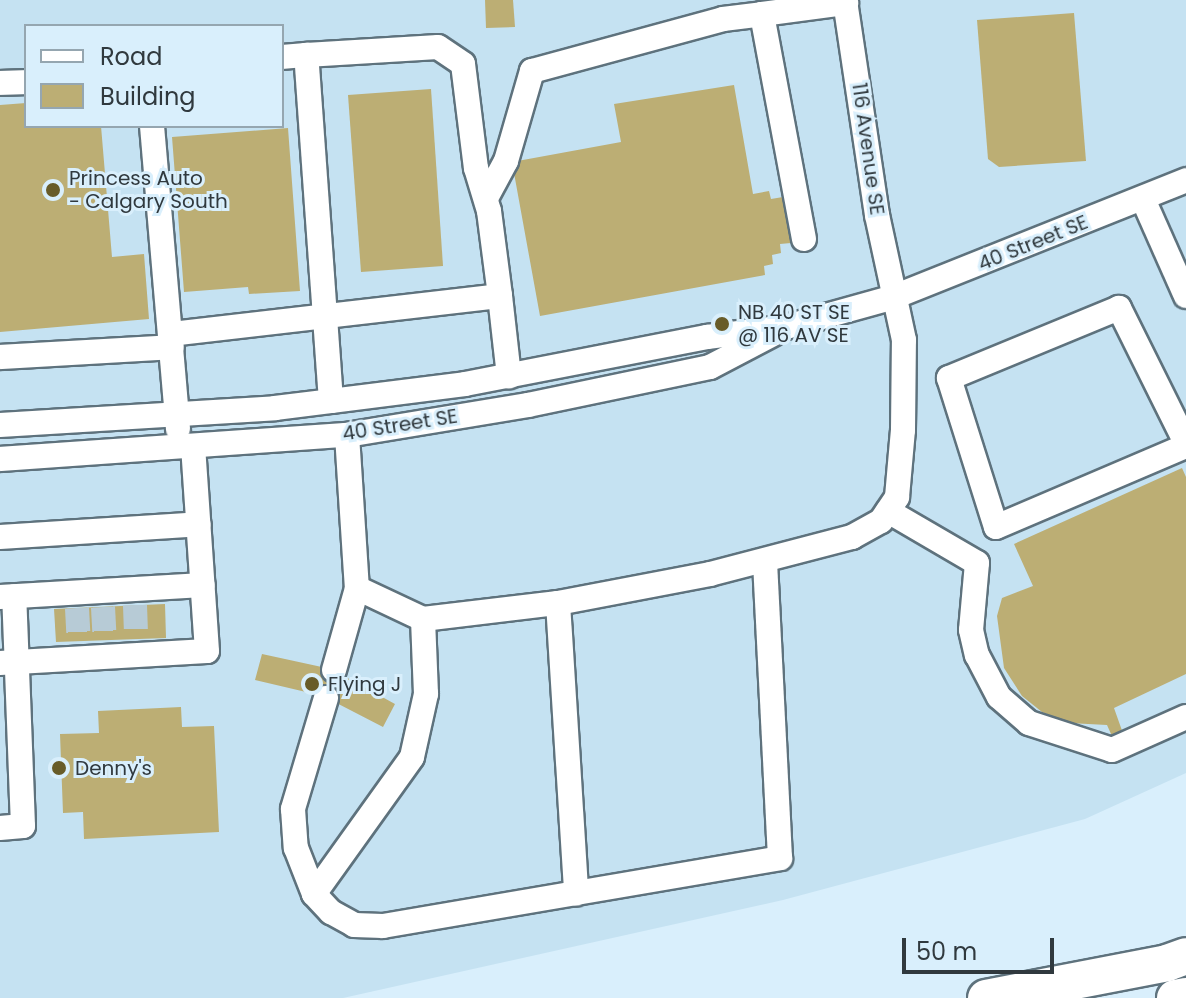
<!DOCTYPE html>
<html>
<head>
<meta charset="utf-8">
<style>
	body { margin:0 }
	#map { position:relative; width:1186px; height:998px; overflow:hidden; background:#d9effc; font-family:Poppins,sans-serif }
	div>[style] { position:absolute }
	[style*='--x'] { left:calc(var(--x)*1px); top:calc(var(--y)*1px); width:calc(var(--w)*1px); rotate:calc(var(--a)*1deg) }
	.built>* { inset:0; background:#c5e2f2 }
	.building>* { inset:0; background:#bcae74 }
	.minor-tunnel>* { height:24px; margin-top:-12px; transform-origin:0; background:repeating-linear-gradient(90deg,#b7cbd6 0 24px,transparent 0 36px) }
	.roads { filter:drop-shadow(2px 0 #5e727d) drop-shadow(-2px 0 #5e727d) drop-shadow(0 2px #5e727d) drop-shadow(0 -2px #5e727d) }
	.minor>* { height:24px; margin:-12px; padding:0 12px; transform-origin:12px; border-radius:12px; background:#fff }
	.highway>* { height:36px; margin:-18px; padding:0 18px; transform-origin:18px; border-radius:18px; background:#fff }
	.dots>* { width:22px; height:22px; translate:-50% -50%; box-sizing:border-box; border:4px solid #d9effc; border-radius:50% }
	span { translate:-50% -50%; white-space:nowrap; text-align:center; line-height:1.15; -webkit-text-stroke:6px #d9effc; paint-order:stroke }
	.street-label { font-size:20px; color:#30393e }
	.poi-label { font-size:20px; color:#30393e }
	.left { translate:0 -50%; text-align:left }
	.legend { position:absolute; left:24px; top:24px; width:260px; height:104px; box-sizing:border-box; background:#d9effc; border:2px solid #95a6b0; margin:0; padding:10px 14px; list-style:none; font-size:24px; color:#30393e }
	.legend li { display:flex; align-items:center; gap:16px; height:40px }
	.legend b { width:40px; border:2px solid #95a6b0 }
	.scale { position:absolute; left:902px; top:938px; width:152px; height:36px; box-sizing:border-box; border:4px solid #30393e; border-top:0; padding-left:10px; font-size:24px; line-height:28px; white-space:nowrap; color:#30393e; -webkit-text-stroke:6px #d9effc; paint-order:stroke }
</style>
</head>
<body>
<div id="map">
	<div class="built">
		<div style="clip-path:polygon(evenodd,0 0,1186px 0,1186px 773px,1085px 819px,783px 900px,343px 998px,0 998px,0 0,26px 26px,282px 26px,282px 126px,26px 126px,26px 26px)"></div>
	</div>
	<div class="building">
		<div style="clip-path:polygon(485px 0,513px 0,515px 27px,486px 28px)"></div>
		<div style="clip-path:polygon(1074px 13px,1086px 161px,999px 167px,988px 159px,977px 20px)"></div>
		<div style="clip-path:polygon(734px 85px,753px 194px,769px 191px,771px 199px,783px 197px,791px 243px,780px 244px,781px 253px,772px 255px,773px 264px,764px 266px,765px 275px,540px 316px,512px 162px,621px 142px,614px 104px)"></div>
		<div style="clip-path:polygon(431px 89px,443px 266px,361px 272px,348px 95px)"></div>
		<div style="clip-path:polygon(26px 103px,26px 126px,101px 126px,112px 257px,144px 254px,149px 319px,0 332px,0 105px)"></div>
		<div style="clip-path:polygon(288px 128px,300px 291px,249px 294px,248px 287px,184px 292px,172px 137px)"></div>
		<div style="clip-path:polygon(1182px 468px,1186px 477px,1186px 674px,1114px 708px,1125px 739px,1115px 743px,1107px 725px,1069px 723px,1042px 712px,1022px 696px,1004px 668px,997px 616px,1002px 598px,1033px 586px,1014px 544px)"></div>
		<div style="clip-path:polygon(165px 604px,166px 638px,56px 642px,54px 609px)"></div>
		<div style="clip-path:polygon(262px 654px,331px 669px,395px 704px,383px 727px,323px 696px,255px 680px)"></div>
		<div style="clip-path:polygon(181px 707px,182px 727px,214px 726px,219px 832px,84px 839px,83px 812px,63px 813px,60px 734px,99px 733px,98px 711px)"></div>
	</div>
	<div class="minor-tunnel">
		<div style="--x:135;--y:605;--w:34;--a:88"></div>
		<div style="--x:103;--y:607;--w:33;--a:87"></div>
		<div style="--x:77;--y:608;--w:34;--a:87"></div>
	</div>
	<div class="roads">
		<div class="minor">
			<div style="--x:282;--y:57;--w:24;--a:-5"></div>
			<div style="--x:0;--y:83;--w:26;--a:-2"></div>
			<div style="--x:152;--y:126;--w:304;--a:85.1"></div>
			<div style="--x:486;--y:198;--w:42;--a:-61.6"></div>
			<div style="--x:506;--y:161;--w:94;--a:-73.9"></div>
			<div style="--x:532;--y:71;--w:198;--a:-15.2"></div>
			<div style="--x:723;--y:19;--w:39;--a:-7"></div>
			<div style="--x:1143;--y:199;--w:106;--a:66.1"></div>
			<div style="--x:804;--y:239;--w:229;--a:-100.6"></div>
			<div style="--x:762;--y:14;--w:85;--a:-7.5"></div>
			<div style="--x:171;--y:334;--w:331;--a:-6.6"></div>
			<div style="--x:500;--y:296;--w:81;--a:83.6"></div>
			<div style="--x:0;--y:357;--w:172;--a:-3.3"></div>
			<div style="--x:331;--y:401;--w:347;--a:-94.1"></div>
			<div style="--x:306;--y:55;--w:132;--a:-3.5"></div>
			<div style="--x:438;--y:47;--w:30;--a:34"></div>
			<div style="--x:463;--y:64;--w:105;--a:82.9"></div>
			<div style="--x:476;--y:168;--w:45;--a:73.2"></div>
			<div style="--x:489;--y:211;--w:86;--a:82.6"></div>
			<div style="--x:0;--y:425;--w:276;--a:-3.5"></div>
			<div style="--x:275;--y:408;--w:56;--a:-7.1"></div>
			<div style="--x:331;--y:401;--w:135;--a:-7.2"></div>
			<div style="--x:465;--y:384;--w:247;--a:-11"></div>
			<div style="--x:707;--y:337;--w:80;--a:-7.2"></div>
			<div style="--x:786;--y:327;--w:112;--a:-15.5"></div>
			<div style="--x:894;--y:297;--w:315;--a:-21.8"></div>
			<div style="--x:347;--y:435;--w:153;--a:86.3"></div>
			<div style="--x:357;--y:588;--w:73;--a:25.2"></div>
			<div style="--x:423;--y:619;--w:136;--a:-6.8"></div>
			<div style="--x:558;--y:603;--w:155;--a:-10.8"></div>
			<div style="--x:710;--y:574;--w:147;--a:-14.6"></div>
			<div style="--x:852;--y:537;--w:33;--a:-29"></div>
			<div style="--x:881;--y:521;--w:29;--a:-56"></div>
			<div style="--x:897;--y:497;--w:67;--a:-84.9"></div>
			<div style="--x:903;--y:430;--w:90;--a:-89.4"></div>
			<div style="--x:904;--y:340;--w:128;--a:-102.2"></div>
			<div style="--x:877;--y:215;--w:217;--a:-98.5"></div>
			<div style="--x:1186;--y:443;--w:151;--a:-116.4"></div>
			<div style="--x:1119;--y:308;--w:184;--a:157.6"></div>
			<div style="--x:949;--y:378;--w:156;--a:72.5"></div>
			<div style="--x:996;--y:527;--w:207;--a:-23.1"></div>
			<div style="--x:0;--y:459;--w:348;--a:-4"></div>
			<div style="--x:347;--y:435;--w:183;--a:-9.4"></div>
			<div style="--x:528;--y:405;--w:186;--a:-11.8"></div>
			<div style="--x:710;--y:367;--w:71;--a:-27.6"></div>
			<div style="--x:888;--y:511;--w:103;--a:30.3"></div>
			<div style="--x:977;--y:563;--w:67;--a:95.1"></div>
			<div style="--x:971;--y:630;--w:26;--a:77"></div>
			<div style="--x:977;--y:655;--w:47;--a:62.4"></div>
			<div style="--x:999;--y:697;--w:40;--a:41"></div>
			<div style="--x:1029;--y:723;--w:87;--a:18"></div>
			<div style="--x:1112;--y:750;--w:81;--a:-24"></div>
			<div style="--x:0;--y:537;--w:199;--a:-3.7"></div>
			<div style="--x:0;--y:597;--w:203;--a:-3.4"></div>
			<div style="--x:558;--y:603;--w:291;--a:86.4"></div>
			<div style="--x:0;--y:663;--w:207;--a:-3.3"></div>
			<div style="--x:207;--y:651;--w:205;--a:-93.9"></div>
			<div style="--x:334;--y:670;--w:85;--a:-74.3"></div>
			<div style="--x:326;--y:698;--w:116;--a:106.6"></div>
			<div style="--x:293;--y:809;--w:39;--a:86"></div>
			<div style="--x:296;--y:848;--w:49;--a:68.6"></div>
			<div style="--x:314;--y:894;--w:25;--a:47"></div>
			<div style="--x:331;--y:912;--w:26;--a:29"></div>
			<div style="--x:354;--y:925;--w:29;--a:2"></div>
			<div style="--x:383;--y:926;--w:403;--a:-9.7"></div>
			<div style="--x:780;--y:858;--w:296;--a:-92.9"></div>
			<div style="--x:0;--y:828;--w:23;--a:-5"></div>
			<div style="--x:23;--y:826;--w:230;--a:-92.2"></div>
			<div style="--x:314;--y:894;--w:168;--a:-54.4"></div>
			<div style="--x:412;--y:757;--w:65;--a:-77.5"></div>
			<div style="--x:426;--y:694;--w:75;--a:-92.3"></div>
		</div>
		<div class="highway">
			<div style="--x:986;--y:998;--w:184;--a:-10.9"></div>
			<div style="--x:1167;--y:963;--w:20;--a:-20"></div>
			<div style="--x:1175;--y:998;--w:11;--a:-10"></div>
		</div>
	</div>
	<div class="dots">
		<div style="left:53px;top:190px;background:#685c29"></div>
		<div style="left:722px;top:324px;background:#685c29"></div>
		<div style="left:312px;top:684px;background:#685c29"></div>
		<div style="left:59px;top:768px;background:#685c29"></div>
	</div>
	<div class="street-label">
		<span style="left:868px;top:149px;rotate:82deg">116 Avenue SE</span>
		<span style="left:1033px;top:243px;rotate:-22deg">40 Street SE</span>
		<span style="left:400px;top:425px;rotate:-9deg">40 Street SE</span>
	</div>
	<div class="poi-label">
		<span class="left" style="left:69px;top:190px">Princess Auto<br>- Calgary South</span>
		<span class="left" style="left:738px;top:324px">NB 40 ST SE<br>@ 116 AV SE</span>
		<span class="left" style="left:328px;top:684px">Flying J</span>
		<span class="left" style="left:75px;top:768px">Denny's</span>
	</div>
	<ul class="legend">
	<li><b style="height:10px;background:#fff"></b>Road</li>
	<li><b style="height:22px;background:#bcae74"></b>Building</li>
	</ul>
	<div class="scale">50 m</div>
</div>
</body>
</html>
